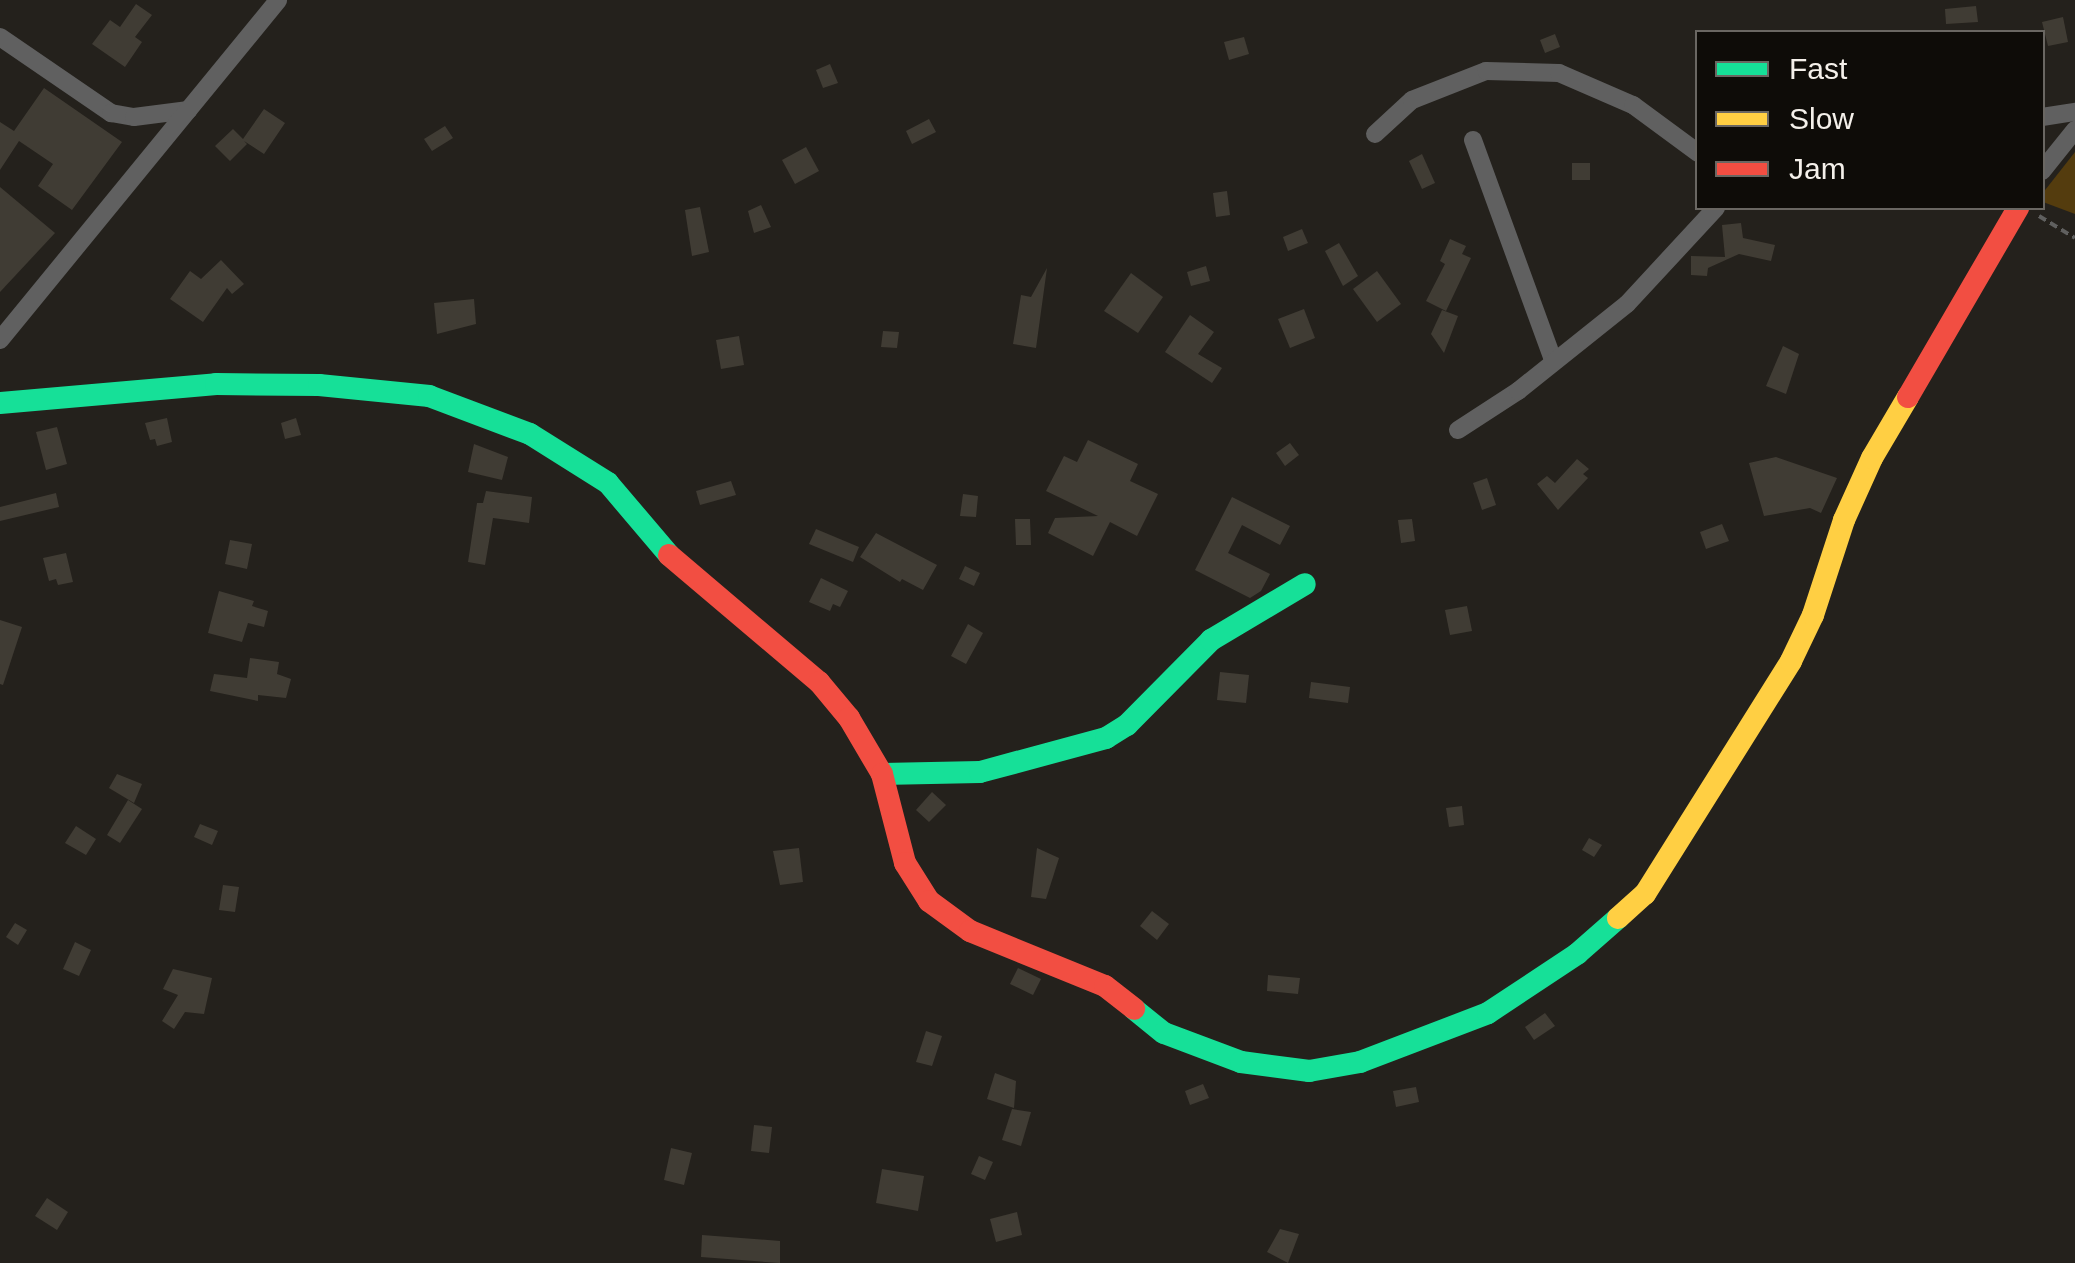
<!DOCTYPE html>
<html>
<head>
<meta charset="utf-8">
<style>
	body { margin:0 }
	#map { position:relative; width:2075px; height:1263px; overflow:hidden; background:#24211c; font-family:Arial,sans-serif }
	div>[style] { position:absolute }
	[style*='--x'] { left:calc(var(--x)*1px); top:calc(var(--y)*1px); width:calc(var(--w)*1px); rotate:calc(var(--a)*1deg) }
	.green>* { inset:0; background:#543c0e }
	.building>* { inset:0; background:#403c34 }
	.path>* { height:4px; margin-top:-2px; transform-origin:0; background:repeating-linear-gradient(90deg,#60605f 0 8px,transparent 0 13px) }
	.street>* { height:18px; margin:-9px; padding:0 9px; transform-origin:9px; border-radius:9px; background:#606060 }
	.fast>* { height:22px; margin:-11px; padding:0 11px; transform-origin:11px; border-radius:11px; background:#16e098 }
	.slow>* { height:22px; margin:-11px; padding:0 11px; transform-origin:11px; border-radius:11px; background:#ffcf43 }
	.jam>* { height:22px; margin:-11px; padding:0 11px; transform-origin:11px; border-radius:11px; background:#f24e42 }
	span { translate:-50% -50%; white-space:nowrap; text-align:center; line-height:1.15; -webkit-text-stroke:8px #0e0c08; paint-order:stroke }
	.legend { position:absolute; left:1695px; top:30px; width:350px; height:180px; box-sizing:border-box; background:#0e0c08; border:2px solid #6a6762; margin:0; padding:12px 18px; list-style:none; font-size:30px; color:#f4f0ea }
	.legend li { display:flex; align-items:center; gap:20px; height:50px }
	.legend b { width:50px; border:2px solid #6a6762 }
</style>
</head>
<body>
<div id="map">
	<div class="green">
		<div style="clip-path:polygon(2075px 152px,2075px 214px,2043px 202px,2042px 194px)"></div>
	</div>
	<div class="building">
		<div style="clip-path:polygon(136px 4px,152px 15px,135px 37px,142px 42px,125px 67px,92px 44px,110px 20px,120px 27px)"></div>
		<div style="clip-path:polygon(1976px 6px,1978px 22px,1946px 24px,1945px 9px)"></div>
		<div style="clip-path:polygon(2063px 17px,2068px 42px,2048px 46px,2042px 22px)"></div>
		<div style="clip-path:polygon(1555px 34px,1560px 47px,1545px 53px,1540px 40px)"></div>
		<div style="clip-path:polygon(1244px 37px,1249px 54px,1229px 60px,1224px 42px)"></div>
		<div style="clip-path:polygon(830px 64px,838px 83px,823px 88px,816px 70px)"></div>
		<div style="clip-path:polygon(44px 88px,122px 142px,72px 210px,38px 186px,53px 164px,19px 141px,0 170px,0 122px,14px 131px)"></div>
		<div style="clip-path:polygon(264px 109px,285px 123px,264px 154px,244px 141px,247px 144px,230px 161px,215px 146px,233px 129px,243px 139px)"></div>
		<div style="clip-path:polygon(929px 119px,936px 132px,912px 144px,906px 131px)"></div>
		<div style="clip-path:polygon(445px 126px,453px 138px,432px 151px,424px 139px)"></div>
		<div style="clip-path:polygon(806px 147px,819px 171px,795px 184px,782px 160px)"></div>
		<div style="clip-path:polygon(1422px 154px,1435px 183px,1422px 189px,1409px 161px)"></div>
		<div style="clip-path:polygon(1572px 163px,1590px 163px,1590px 180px,1572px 180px)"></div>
		<div style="clip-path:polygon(0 187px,55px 233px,0 292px)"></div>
		<div style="clip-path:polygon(1227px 191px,1230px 215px,1216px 217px,1213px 193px)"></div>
		<div style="clip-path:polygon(761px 205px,771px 227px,754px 233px,748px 211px)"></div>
		<div style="clip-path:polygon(700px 207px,709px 252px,692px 256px,685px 210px)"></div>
		<div style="clip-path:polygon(1741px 223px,1743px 238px,1775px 245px,1771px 261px,1739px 254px,1708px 268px,1707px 276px,1691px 275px,1691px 256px,1725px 257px,1722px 225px)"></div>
		<div style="clip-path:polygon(1302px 229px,1308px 243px,1288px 251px,1283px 237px)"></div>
		<div style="clip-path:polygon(1450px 239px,1466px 246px,1462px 254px,1471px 258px,1446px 311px,1426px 301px,1445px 264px,1440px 261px)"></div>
		<div style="clip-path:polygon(1339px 243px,1358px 276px,1343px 286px,1325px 251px)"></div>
		<div style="clip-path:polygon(221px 260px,244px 284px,232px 294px,227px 288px,203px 322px,170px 299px,190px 271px,201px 279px)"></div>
		<div style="clip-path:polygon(1206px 266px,1210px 281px,1191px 286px,1187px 272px)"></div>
		<div style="clip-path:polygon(1047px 268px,1036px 348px,1013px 344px,1021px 295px,1031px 297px)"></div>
		<div style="clip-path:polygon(1377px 271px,1401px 304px,1377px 322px,1353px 289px)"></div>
		<div style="clip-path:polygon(1131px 273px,1163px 297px,1138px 333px,1104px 311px)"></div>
		<div style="clip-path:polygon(474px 299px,476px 324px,437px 334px,434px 303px)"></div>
		<div style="clip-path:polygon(1304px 309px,1315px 338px,1290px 348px,1278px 319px)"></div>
		<div style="clip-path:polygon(1442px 310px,1458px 316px,1444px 353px,1431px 334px)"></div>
		<div style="clip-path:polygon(1190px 315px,1214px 332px,1198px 354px,1222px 368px,1212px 383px,1165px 352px)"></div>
		<div style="clip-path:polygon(883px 331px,899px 332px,897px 348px,881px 347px)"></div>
		<div style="clip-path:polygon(739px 336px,744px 365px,721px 369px,716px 340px)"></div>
		<div style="clip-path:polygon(1783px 346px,1799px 354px,1786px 394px,1766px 386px)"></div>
		<div style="clip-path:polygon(167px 418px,172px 442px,157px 446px,155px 439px,150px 440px,145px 423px)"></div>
		<div style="clip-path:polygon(296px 418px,301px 435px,285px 439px,281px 423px)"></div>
		<div style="clip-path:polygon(57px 427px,67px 464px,46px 470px,36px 432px)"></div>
		<div style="clip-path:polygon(1088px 440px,1138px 464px,1130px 481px,1158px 494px,1137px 536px,1110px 522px,1093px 556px,1048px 533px,1055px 518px,1098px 516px,1046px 491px,1064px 456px,1077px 462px)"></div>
		<div style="clip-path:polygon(1290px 443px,1299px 455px,1285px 466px,1276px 453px)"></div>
		<div style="clip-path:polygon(474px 444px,508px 457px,502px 480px,468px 472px)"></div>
		<div style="clip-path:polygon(1776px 457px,1837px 478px,1821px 513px,1810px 508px,1764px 516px,1749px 463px)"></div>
		<div style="clip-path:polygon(1577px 459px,1589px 469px,1583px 474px,1588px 478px,1558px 510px,1537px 484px,1547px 476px,1555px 483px)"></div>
		<div style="clip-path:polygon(1487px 478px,1496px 505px,1482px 510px,1473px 483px)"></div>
		<div style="clip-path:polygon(731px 481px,736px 495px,700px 505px,696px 491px)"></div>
		<div style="clip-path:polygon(486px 491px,532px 497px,529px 523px,493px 518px,485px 565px,468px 562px,477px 503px,483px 503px)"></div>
		<div style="clip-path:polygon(56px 493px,59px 507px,0 521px,0 507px)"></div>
		<div style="clip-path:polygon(963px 494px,978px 496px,976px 517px,960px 516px)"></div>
		<div style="clip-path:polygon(1232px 497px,1290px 526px,1280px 545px,1242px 525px,1228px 553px,1270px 574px,1261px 591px,1250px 598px,1195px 570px)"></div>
		<div style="clip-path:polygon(1015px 519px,1030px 519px,1031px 545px,1016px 545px)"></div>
		<div style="clip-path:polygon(1412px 519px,1415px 541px,1401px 543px,1398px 520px)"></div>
		<div style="clip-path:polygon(1722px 524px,1729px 541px,1706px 549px,1700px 532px)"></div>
		<div style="clip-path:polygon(816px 529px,859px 547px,853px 562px,809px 544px)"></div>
		<div style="clip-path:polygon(876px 533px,937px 565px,923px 590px,902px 579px,900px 582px,860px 557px)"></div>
		<div style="clip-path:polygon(230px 540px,252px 544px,247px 569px,225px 564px)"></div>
		<div style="clip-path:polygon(66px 553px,73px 582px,58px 585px,56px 579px,49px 581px,43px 558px)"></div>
		<div style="clip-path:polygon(965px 566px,980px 573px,974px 586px,959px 579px)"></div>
		<div style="clip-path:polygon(821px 578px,848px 591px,840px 607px,833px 604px,830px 611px,809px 602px)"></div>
		<div style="clip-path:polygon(219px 591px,254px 601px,252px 606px,268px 611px,264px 627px,248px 623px,242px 642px,208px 633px)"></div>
		<div style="clip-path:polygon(1467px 606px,1472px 631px,1450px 635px,1445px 610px)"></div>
		<div style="clip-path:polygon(0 620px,22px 627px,3px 685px,0 684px)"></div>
		<div style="clip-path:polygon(968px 624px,983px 633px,966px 664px,951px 656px)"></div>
		<div style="clip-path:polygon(250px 658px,279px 662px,277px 674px,291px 679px,286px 698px,258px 695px,258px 701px,210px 691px,214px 674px,247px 678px)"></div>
		<div style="clip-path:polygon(1220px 672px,1249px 675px,1246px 703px,1217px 700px)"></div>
		<div style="clip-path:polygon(1311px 682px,1350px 687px,1348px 703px,1309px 698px)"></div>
		<div style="clip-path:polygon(117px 774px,142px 784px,134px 803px,109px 788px)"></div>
		<div style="clip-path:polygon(932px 792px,946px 805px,929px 822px,916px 810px)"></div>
		<div style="clip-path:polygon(128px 800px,142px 809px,120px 843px,107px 835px)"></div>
		<div style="clip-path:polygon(1462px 806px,1464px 825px,1449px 827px,1446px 808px)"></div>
		<div style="clip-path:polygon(200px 824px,218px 831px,212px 845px,194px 837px)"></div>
		<div style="clip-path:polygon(76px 826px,96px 839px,86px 855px,65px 843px)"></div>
		<div style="clip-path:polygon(1589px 838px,1602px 845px,1594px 857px,1582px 850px)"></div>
		<div style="clip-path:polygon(799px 848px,803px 882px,780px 885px,773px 851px)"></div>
		<div style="clip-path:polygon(1037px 848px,1059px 858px,1046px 899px,1031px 897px)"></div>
		<div style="clip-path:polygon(223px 885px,239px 887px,235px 912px,219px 910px)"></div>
		<div style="clip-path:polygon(1152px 911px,1169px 924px,1157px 940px,1140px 926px)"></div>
		<div style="clip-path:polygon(15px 923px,27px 930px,18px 945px,6px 937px)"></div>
		<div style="clip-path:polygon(75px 942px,91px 950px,79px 976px,63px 969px)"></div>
		<div style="clip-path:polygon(1018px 968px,1041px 979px,1033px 995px,1010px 984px)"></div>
		<div style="clip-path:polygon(173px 969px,212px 978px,204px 1014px,185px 1012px,174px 1029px,162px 1021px,178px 995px,163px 989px)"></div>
		<div style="clip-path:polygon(1268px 975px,1300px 978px,1298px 994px,1267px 991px)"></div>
		<div style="clip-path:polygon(1545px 1013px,1555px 1026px,1534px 1040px,1525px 1027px)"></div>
		<div style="clip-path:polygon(926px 1031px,942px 1036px,932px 1066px,916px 1062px)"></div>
		<div style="clip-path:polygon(995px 1073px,1016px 1081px,1014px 1108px,987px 1099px)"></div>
		<div style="clip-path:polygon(1203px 1084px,1209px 1098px,1190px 1105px,1185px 1091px)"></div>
		<div style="clip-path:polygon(1416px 1087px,1419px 1102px,1396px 1107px,1393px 1091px)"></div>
		<div style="clip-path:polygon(1012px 1109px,1031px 1112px,1021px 1146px,1002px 1140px)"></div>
		<div style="clip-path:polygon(754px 1125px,772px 1127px,769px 1153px,751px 1151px)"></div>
		<div style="clip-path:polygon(671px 1148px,692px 1153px,684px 1185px,664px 1180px)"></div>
		<div style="clip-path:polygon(979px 1156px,993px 1162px,985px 1180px,971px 1174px)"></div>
		<div style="clip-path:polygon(882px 1169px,924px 1176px,918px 1211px,876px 1203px)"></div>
		<div style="clip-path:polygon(47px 1198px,68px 1212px,57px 1230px,35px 1216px)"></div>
		<div style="clip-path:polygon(1017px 1212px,1022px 1235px,996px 1242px,990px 1219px)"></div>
		<div style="clip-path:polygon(1280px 1229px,1299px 1234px,1288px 1263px,1267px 1252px)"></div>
		<div style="clip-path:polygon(702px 1235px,780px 1241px,780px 1263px,701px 1257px)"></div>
	</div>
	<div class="path">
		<div style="--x:2039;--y:216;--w:42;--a:31.4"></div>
	</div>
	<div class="street">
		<div style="--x:0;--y:37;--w:135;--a:34.4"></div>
		<div style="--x:111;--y:113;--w:23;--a:10"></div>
		<div style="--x:134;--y:117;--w:55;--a:-7.3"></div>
		<div style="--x:2042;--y:117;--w:33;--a:-9"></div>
		<div style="--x:1375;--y:134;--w:50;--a:-42.6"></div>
		<div style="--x:1412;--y:100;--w:79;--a:-21.4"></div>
		<div style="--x:1486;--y:71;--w:73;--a:1.6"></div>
		<div style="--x:1559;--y:73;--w:81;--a:23.4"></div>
		<div style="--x:1633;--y:105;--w:81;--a:36.4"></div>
		<div style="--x:1473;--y:140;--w:236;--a:70"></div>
		<div style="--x:2042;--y:171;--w:53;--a:-51.2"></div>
		<div style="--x:0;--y:340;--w:439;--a:-50.7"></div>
		<div style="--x:1458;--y:430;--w:72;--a:-33"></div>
		<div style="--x:1518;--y:391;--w:139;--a:-38.6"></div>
		<div style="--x:1627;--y:304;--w:131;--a:-47.2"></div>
	</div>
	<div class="fast">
		<div style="--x:0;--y:403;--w:217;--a:-5"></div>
		<div style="--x:216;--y:384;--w:103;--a:0.6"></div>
		<div style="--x:319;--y:385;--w:111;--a:5.7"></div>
		<div style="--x:429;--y:396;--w:108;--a:20.6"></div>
		<div style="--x:530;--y:434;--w:92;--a:32.1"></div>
		<div style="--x:608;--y:483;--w:94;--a:49.7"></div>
		<div style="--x:882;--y:774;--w:98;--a:-1.2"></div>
		<div style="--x:980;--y:772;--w:131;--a:-15.1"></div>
		<div style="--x:1106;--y:738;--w:25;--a:-32"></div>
		<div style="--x:1127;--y:725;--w:120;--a:-45.3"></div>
		<div style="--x:1211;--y:640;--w:109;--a:-30.8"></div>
		<div style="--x:1134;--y:1009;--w:38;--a:39"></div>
		<div style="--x:1164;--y:1033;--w:82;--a:20.6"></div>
		<div style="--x:1241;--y:1062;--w:69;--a:7.5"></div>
		<div style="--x:1309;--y:1071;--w:52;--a:-10"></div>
		<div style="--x:1360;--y:1062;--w:137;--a:-20.9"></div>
		<div style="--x:1488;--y:1013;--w:107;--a:-33.5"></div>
		<div style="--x:1577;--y:954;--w:55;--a:-41.3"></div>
	</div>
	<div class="slow">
		<div style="--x:1618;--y:918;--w:36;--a:-42"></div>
		<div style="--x:1645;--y:894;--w:275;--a:-57.9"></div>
		<div style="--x:1791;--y:661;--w:51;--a:-64.4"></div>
		<div style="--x:1813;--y:615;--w:100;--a:-71.9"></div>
		<div style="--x:1844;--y:520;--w:68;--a:-65.7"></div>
		<div style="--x:1872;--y:458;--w:71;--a:-59.5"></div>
	</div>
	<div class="jam">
		<div style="--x:1908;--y:397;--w:219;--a:-59.8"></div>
		<div style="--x:669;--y:555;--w:197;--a:40.3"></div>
		<div style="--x:819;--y:682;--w:47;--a:50.2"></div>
		<div style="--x:849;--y:718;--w:65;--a:59.5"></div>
		<div style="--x:882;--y:774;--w:92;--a:75.5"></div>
		<div style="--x:905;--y:863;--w:45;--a:57.7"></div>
		<div style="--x:929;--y:901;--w:51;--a:36.2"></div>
		<div style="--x:970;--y:931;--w:146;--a:22.2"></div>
		<div style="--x:1105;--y:986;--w:37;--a:38"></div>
	</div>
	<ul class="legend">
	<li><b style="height:12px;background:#16e098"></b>Fast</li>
	<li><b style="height:12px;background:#ffcf43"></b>Slow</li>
	<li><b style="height:12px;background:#f24e42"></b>Jam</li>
	</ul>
</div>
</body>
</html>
